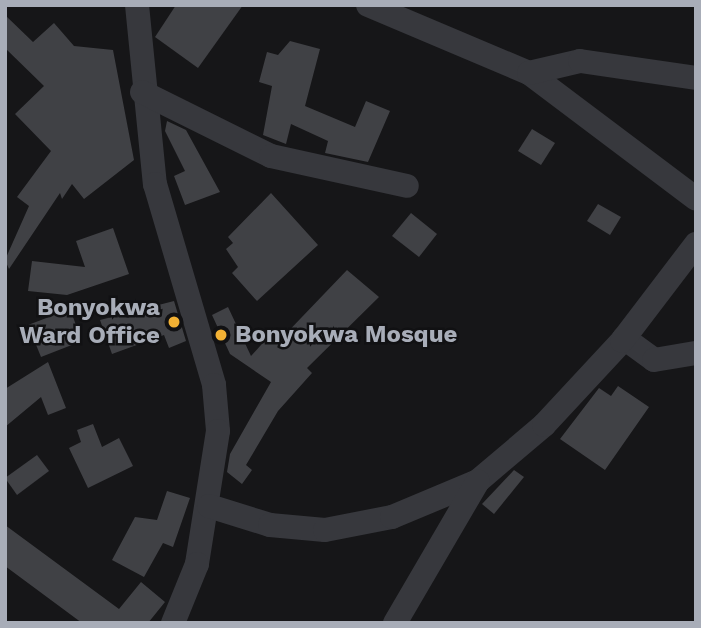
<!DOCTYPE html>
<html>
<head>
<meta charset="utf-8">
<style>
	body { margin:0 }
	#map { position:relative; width:701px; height:628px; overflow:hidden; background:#161618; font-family:"Work Sans",sans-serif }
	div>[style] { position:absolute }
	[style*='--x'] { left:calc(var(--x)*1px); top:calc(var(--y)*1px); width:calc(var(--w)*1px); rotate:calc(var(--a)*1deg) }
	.building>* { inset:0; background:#404145 }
	.street>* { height:24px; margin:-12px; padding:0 12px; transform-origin:12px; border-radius:12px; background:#37383d }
	.dots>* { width:19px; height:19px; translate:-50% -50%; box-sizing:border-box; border:4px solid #111113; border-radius:50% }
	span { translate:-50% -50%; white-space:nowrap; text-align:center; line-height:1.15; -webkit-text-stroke:5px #111113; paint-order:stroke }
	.poi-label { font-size:24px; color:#a8adb8; font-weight:700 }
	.right { translate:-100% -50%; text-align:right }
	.left { translate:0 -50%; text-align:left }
	.frame { position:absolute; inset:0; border:7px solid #a8adb8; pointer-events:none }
</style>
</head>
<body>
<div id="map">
	<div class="building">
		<div style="clip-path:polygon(176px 5px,243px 5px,198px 68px,155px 37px)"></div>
		<div style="clip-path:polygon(5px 15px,33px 42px,54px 23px,74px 46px,113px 50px,134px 160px,84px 199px,72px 184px,62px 199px,60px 193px,9px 269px,5px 260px,29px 206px,17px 197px,51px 151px,15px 114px,44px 86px,5px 48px)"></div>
		<div style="clip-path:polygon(290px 41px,320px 49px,305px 106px,355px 127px,366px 101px,390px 111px,368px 162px,325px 153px,328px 141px,291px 124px,286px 144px,263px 135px,272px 86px,259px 82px,267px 52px,278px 55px)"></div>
		<div style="clip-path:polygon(167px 121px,186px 130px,220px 192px,185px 205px,174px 176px,185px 171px,165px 131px)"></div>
		<div style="clip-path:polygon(532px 129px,555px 143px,541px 165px,518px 151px)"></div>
		<div style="clip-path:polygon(271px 193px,318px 245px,257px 301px,232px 273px,238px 267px,226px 249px,233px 243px,228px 237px)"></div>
		<div style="clip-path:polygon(598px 204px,621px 217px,610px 235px,587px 221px)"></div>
		<div style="clip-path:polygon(411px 213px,437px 234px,419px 257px,392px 236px)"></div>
		<div style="clip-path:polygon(113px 228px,129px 274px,67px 295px,28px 291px,32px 261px,85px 267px,76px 241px)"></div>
		<div style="clip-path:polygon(347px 270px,379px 297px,307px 368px,312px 373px,278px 411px,246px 465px,252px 470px,242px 484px,227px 472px,230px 454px,271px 382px,230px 354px,212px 315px,228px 307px,251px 356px,270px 335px,278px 342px)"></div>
		<div style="clip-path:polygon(174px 301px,186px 341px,169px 348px,164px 335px,112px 354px,100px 320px)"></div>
		<div style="clip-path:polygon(70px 309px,82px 341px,41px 357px,28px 325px)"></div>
		<div style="clip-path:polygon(48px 362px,66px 408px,48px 415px,41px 397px,5px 427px,5px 389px)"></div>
		<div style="clip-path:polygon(618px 386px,649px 407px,605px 470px,560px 439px,599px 388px,611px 396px)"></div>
		<div style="clip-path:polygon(93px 424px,102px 447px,119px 438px,133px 466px,88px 488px,69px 448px,81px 442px,77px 430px)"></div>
		<div style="clip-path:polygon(37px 455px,49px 471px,17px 495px,5px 478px)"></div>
		<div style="clip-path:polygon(514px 470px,524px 477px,494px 514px,482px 504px)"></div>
		<div style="clip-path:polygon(167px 491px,190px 498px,173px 547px,163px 543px,144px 577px,112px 560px,135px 517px,157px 520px)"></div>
		<div style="clip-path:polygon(5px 525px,119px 609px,141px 582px,165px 602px,148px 623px,82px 623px,5px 566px)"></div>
	</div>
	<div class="street">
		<div style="--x:137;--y:5;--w:180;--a:84.3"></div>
		<div style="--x:155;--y:184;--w:209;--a:73.6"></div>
		<div style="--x:214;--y:385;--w:46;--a:85"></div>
		<div style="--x:218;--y:431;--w:135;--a:99"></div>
		<div style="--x:197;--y:564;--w:64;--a:112.1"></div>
		<div style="--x:368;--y:5;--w:175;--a:22.9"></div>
		<div style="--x:529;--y:73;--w:209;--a:37"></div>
		<div style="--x:529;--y:73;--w:52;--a:-13.2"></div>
		<div style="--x:580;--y:61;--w:117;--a:8.3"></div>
		<div style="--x:142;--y:92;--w:144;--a:26.4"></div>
		<div style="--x:271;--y:156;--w:139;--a:12.4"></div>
		<div style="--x:624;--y:338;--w:37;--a:36"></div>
		<div style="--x:654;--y:360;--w:43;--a:-9.5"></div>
		<div style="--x:209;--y:506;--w:64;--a:17.3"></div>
		<div style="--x:270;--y:525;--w:55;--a:5.2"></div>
		<div style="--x:325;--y:530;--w:68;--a:-11"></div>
		<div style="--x:392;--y:517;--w:93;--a:-22.7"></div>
		<div style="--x:478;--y:481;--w:87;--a:-40.3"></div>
		<div style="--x:544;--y:425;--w:115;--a:-47.1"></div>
		<div style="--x:622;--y:341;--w:122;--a:-52.7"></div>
		<div style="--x:395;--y:623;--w:164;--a:-59.7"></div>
	</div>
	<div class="dots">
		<div style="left:174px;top:322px;background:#f2b134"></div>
		<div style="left:221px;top:335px;background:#f2b134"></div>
	</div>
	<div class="poi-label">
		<span class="right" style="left:160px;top:322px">Bonyokwa<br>Ward Office</span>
		<span class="left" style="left:235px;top:335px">Bonyokwa Mosque</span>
	</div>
	<div class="frame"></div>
</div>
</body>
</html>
